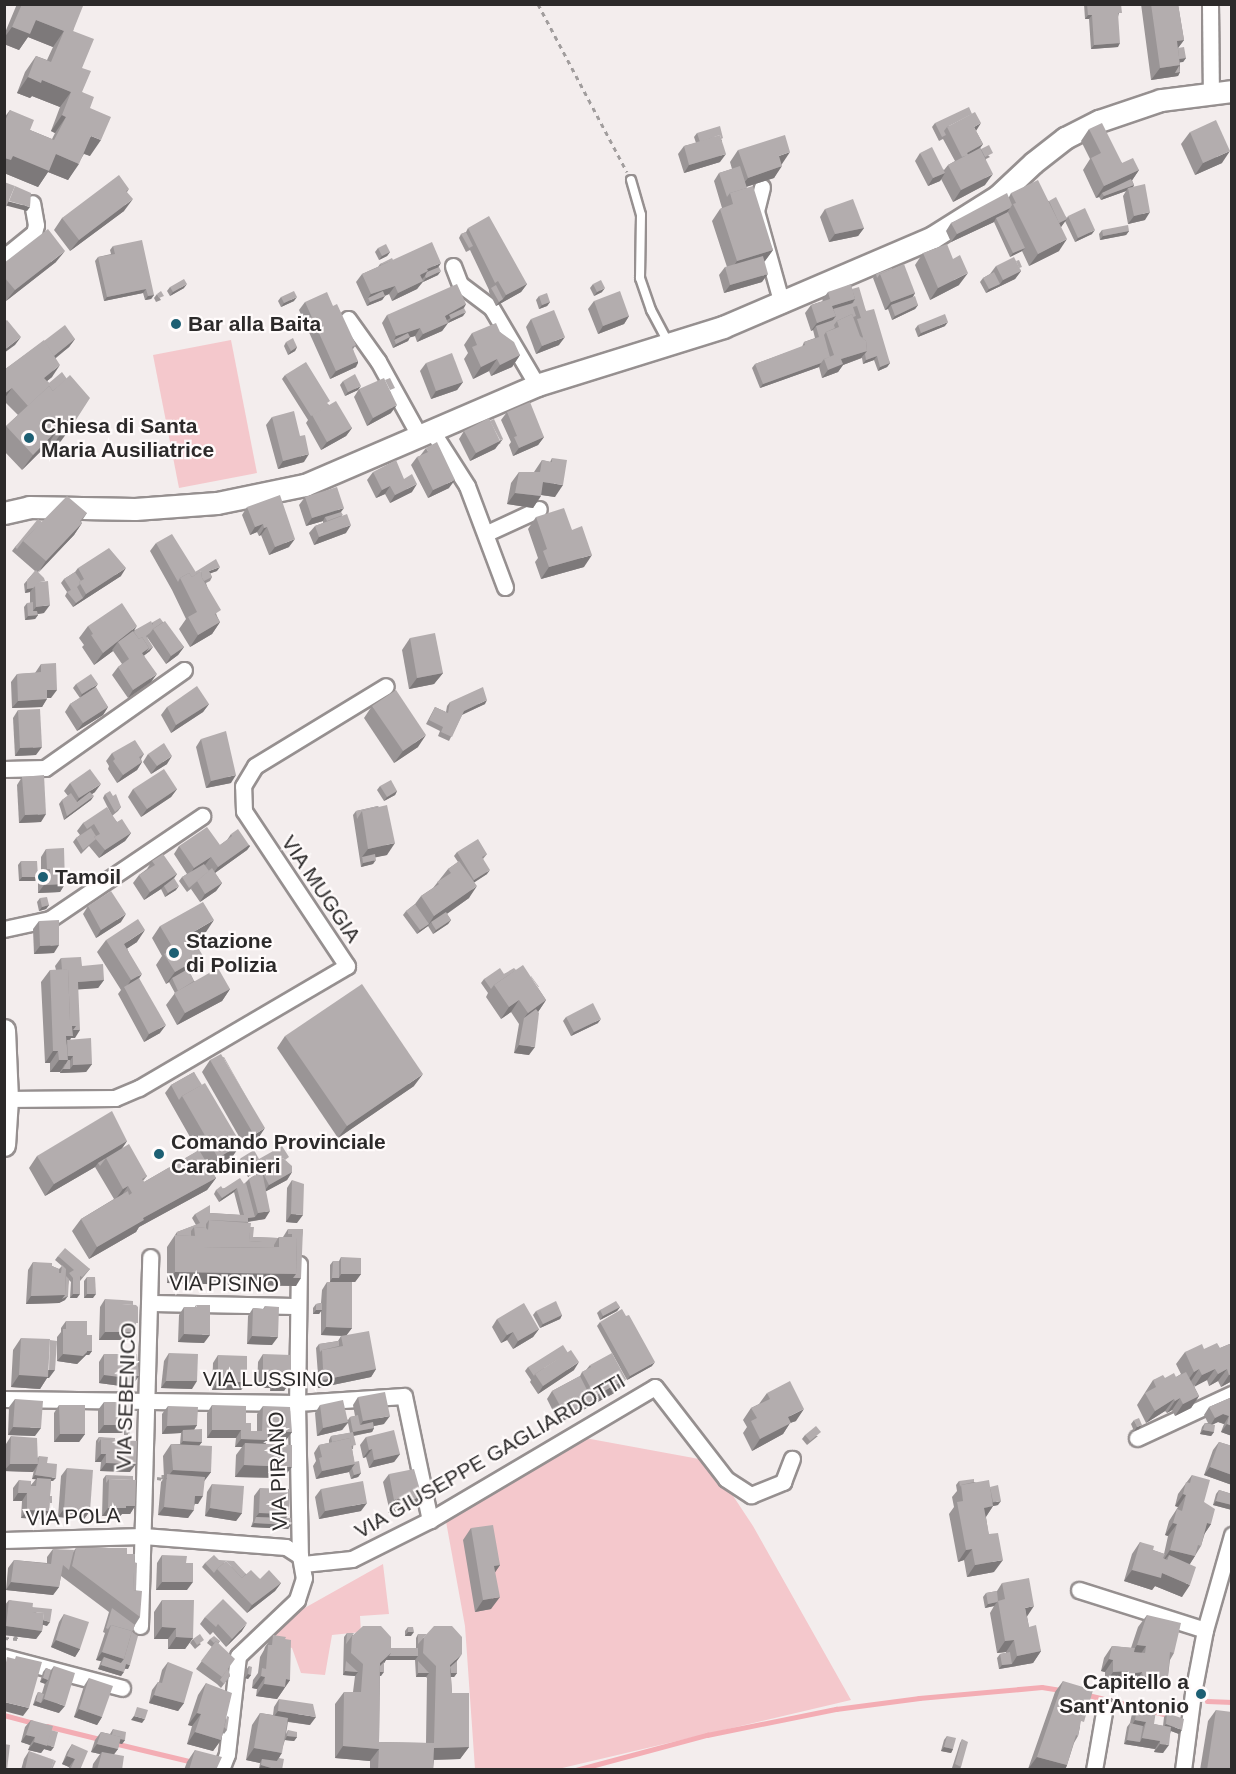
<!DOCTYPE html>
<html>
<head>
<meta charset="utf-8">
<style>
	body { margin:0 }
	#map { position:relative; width:1236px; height:1774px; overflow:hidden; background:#f3eded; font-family:Helvetica,sans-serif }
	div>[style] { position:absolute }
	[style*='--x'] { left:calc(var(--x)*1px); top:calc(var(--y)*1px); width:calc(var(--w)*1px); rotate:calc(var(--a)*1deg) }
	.green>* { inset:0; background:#f4c8cc }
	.stream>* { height:4.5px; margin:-2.25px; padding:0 2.25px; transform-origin:2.25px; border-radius:2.25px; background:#f3adb4 }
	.path>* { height:3px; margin-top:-1.5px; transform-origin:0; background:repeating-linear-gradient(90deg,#a19d9d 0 4.5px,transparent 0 9px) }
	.roads { filter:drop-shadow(2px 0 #969090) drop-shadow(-2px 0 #969090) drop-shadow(0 2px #969090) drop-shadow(0 -2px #969090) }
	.lane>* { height:8px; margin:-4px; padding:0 4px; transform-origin:4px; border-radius:4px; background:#fff }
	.street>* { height:15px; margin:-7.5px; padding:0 7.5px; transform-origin:7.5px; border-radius:7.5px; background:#fff }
	.secondary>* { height:21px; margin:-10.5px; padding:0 10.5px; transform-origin:10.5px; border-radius:10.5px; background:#fff }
	.wall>* { inset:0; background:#9a9596 }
	.shaded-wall>* { inset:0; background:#7d797a }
	.building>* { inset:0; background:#b3adae }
	.dots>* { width:16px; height:16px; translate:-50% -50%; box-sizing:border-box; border:3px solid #fffbfb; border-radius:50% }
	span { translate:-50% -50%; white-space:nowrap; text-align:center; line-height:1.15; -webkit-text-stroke:4.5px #fffbfb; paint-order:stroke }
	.poi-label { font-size:21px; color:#2c2a2a; font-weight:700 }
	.left { translate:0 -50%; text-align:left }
	.right { translate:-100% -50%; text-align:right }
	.street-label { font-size:21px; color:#2c2a2a }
	.frame { position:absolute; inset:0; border:6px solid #2c2a2a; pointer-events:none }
</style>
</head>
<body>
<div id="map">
	<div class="green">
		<div style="clip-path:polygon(231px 340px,257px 473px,179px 488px,153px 355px)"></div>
		<div style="clip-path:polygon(585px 1438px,710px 1461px,753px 1526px,851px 1700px,558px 1769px,475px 1769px,465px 1626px,445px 1516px)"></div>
		<div style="clip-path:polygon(383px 1564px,389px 1614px,360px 1616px,361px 1632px,332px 1635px,325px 1675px,301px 1673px,292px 1648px,266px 1640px,301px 1610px)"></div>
	</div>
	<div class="stream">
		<div style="--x:1088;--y:1695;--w:51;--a:13.5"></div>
		<div style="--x:1207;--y:1701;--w:25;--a:2"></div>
		<div style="--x:1152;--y:1711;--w:12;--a:14"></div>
		<div style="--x:1164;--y:1714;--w:21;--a:-14"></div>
		<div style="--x:4;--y:1715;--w:30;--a:15"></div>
		<div style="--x:47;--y:1726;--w:55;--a:13.8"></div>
		<div style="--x:114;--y:1743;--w:81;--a:13.5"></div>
		<div style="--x:576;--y:1770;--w:136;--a:-15"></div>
		<div style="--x:707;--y:1735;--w:132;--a:-11.4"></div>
		<div style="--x:836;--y:1709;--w:84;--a:-7.5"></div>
		<div style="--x:919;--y:1698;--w:123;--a:-5.1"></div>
		<div style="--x:1042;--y:1687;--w:20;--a:9"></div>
	</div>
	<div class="path">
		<div style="--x:538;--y:4;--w:190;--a:62.1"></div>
		<div style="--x:121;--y:1423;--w:3;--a:0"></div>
		<div style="--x:124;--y:1423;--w:7;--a:90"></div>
		<div style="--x:124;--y:1430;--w:4;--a:0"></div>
		<div style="--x:128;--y:1430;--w:3;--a:90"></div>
		<div style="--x:128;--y:1433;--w:7;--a:180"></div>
		<div style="--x:121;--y:1433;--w:10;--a:-90"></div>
		<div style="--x:157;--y:1478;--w:6;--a:9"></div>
		<div style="--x:163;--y:1479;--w:7;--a:-90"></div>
		<div style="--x:4;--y:1638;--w:13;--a:4"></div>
		<div style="--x:17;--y:1639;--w:4;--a:-124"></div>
	</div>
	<div class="roads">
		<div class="lane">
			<div style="--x:631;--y:180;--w:36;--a:74"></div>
			<div style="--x:641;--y:215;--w:63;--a:90.9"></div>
			<div style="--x:640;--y:278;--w:34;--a:71"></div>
			<div style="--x:651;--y:310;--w:36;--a:62"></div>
		</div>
		<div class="street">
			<div style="--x:1210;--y:4;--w:89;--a:89.4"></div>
			<div style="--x:762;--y:187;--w:25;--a:104"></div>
			<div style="--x:756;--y:211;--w:97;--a:74.4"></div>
			<div style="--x:4;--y:257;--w:38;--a:-39"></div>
			<div style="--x:34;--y:233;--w:8;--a:-76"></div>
			<div style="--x:36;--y:225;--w:22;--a:-100"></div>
			<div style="--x:453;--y:266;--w:19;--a:69"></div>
			<div style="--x:460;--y:284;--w:39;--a:37"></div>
			<div style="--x:491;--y:307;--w:91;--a:59.5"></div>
			<div style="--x:348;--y:319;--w:52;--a:54.5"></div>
			<div style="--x:378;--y:361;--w:87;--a:61.1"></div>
			<div style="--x:432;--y:431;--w:65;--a:57.5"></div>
			<div style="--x:467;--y:486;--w:108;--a:69.4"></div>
			<div style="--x:487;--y:533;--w:57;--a:-24.8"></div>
			<div style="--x:4;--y:769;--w:41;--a:-1.4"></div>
			<div style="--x:45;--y:768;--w:170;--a:-35.2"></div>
			<div style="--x:4;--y:929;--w:47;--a:-12.3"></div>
			<div style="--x:50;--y:919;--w:184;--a:-34.1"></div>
			<div style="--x:4;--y:1099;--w:111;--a:-0.5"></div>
			<div style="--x:115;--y:1098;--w:26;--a:-23"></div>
			<div style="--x:139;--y:1088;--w:241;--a:-30.4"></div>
			<div style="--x:347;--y:966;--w:186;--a:-123.6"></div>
			<div style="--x:244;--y:811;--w:25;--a:-92"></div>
			<div style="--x:243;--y:786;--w:23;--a:-59"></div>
			<div style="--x:255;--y:766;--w:153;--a:-31.4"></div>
			<div style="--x:299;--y:1264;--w:139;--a:90.8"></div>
			<div style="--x:297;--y:1403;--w:153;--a:88.9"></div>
			<div style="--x:149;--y:1303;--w:149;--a:1.2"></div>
			<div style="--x:4;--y:1399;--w:293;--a:0.8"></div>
			<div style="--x:297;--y:1403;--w:107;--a:-3.7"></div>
			<div style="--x:404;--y:1396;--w:127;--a:78.2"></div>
			<div style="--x:1137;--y:1438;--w:105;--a:-24.9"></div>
			<div style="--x:4;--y:1540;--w:139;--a:-1.6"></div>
			<div style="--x:143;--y:1536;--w:143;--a:4.4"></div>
			<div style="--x:286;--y:1547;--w:17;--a:33"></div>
			<div style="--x:300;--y:1556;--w:22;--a:80"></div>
			<div style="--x:304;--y:1578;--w:23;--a:108"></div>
			<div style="--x:297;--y:1600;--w:81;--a:136.5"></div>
			<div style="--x:238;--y:1656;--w:99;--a:96.4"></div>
			<div style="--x:227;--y:1754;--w:17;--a:111"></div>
			<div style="--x:303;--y:1564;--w:49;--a:-5.8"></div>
			<div style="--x:352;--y:1559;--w:87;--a:-26.6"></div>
			<div style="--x:430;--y:1520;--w:261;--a:-30.6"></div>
			<div style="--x:655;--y:1387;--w:116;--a:52.3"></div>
			<div style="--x:726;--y:1479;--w:30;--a:33"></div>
			<div style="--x:751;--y:1495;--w:35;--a:-22"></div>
			<div style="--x:783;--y:1482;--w:25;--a:-69"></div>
			<div style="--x:1079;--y:1590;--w:132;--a:17.6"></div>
			<div style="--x:140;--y:1626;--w:369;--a:-88.4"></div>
			<div style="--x:4;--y:1657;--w:122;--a:14.7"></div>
			<div style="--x:1094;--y:1770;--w:65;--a:-80.2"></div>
			<div style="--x:1183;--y:1770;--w:78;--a:-82.6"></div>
			<div style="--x:1193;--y:1693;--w:64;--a:-79.2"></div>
			<div style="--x:1205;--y:1630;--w:99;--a:-74.1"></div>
		</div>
		<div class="secondary">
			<div style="--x:4;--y:513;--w:26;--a:-13"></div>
			<div style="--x:29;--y:507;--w:106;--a:1.1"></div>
			<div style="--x:135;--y:509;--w:82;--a:-4.2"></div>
			<div style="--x:217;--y:503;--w:90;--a:-11.6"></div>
			<div style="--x:305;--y:485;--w:253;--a:-23.3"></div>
			<div style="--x:537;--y:385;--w:195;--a:-17.3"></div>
			<div style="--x:723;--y:327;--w:228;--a:-23.2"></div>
			<div style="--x:933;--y:237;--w:77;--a:-32.2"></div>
			<div style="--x:998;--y:196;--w:48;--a:-43.3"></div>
			<div style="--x:1033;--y:163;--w:41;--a:-38"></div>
			<div style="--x:1065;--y:138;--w:38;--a:-27"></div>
			<div style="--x:1099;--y:121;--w:65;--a:-18.7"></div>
			<div style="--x:1161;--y:100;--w:72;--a:-7.2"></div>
			<div style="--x:4;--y:1030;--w:69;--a:87.5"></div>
			<div style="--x:7;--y:1099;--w:46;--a:93.7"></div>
		</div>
	</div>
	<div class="wall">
		<div style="clip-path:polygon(17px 4px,79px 4px,73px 31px,82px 68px,82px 92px,90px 108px,90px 156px,84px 154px,68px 180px,48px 172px,38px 187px,4px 173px,4px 118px,10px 110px,30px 130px,52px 139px,55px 133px,51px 131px,60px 107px,32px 96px,30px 98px,17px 93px,25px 72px,36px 56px,47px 60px,53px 47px,28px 37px,19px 50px,4px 44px,4px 35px)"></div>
		<div style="clip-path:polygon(1084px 4px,1126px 4px,1125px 6px,1121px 6px,1118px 17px,1118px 47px,1091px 49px,1089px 19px,1085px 19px)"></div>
		<div style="clip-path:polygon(1141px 4px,1178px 4px,1184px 40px,1178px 48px,1186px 58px,1183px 62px,1180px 62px,1180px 72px,1178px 76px,1151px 80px)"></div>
		<div style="clip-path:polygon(935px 123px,976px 131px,983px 144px,980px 148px,990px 157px,986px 159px,985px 185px,953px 202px,941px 179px,940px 181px,928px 186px,915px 161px,920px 153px,944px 170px,948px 165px,955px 161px,943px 139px,939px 141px,932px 127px)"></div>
		<div style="clip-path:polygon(1089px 129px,1122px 163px,1139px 170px,1132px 180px,1134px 185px,1133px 187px,1145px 220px,1128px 224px,1123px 196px,1126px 191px,1101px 200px,1099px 197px,1096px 198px,1083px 170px,1090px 159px,1081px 141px)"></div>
		<div style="clip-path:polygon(1190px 132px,1222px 163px,1195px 175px,1181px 144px)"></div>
		<div style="clip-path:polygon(697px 133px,722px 140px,720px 162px,684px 173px,678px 154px,684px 146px,696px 143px,694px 137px)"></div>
		<div style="clip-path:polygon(738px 150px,782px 164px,774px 178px,746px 187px,773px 250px,764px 262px,762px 282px,724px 293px,719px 275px,725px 267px,727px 267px,712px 221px,720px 209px,722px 208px,714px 181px,719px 173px,732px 169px,730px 162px)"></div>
		<div style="clip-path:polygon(129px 189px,127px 192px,124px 211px,70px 251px,54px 230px,62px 218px)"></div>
		<div style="clip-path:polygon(1011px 193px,1049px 201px,1067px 218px,1068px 216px,1092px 234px,1075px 242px,1065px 221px,1061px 227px,1059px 251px,1029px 266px,1022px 251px,1010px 257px,994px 222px,951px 242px,946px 231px,951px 223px,1009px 197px)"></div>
		<div style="clip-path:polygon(825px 209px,864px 228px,858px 236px,829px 242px,820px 217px)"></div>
		<div style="clip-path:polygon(468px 228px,527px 284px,521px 292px,496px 306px,489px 292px,489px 290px,470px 250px,466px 252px,459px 238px,461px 234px,466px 232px)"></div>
		<div style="clip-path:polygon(1102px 230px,1129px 231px,1126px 235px,1100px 240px,1099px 234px)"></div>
		<div style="clip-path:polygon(113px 246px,154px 295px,151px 299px,145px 300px,143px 293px,104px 301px,95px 261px,98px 257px,111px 254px,110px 250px)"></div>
		<div style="clip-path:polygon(378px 248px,390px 252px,387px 256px,379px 260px,375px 252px)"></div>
		<div style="clip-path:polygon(923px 253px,959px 285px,930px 300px,915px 265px)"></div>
		<div style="clip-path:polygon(393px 260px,439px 267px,438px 275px,423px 282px,417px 289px,392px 301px,389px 294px,385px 296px,382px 300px,367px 306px,356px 282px,362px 274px,378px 267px,380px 264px)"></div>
		<div style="clip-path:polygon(56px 262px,6px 301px,4px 299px,4px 263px)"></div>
		<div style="clip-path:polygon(996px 266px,1020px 269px,1021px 271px,1015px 279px,986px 293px,980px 282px,983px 278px,990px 274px)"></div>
		<div style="clip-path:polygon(892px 269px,915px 293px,913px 297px,918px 305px,915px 309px,892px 320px,888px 309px,885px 310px,873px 278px,876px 274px)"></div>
		<div style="clip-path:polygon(593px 284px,602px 292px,594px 296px,590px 288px)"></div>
		<div style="clip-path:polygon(170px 287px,184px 288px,170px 296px,167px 291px)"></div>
		<div style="clip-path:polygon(852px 289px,866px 311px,890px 363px,887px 367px,878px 371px,874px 360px,863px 364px,862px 358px,843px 365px,838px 372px,822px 378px,819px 367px,760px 388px,752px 368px,755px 364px,802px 347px,804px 342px,815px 338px,813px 330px,811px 331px,805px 313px,811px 305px,823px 301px,822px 300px,828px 292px)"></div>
		<div style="clip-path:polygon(157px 294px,161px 300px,156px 302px,154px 298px)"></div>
		<div style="clip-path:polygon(539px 296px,550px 302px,547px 306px,539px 309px,536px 300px)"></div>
		<div style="clip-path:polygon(281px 297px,294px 301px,281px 307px,278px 301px)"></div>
		<div style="clip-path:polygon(594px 301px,629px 316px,624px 324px,598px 334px,588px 309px)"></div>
		<div style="clip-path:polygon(305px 302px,333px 306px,356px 345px,353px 349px,356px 367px,330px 379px,299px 310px)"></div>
		<div style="clip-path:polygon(466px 304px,464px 308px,463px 316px,448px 323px,442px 331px,417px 342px,415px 336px,410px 337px,408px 341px,393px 348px,382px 323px,387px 315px)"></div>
		<div style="clip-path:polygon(531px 319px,559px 345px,536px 354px,526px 327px)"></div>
		<div style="clip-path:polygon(918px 325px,945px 326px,918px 337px,915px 329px)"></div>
		<div style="clip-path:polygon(500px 332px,520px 355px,512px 367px,491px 376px,489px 371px,473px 379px,464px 359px,468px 353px,464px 345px,472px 333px)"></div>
		<div style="clip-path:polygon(75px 339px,69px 347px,56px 358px,52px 377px,47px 381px,49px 383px,67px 379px,61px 441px,51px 448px,48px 444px,22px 470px,4px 451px,4px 428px,18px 415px,4px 401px,4px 370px,44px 341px)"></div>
		<div style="clip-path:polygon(286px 342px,297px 347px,295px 351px,288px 355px,284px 346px)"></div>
		<div style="clip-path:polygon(426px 363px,463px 382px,457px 390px,431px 399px,420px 371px)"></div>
		<div style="clip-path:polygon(285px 375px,328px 404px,352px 428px,346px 436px,321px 450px,306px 423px,308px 420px,282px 379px)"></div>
		<div style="clip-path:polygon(343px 381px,358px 390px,345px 396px,340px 385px)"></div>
		<div style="clip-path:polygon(359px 389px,392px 392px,391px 392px,391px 413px,367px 426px,354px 397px)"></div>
		<div style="clip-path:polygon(507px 412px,544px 437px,538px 445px,513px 456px,509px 445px,511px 442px,501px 420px)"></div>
		<div style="clip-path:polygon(272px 417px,304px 462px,278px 469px,266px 425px)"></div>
		<div style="clip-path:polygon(464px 431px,501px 443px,498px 444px,495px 449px,470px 461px,459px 439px)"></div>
		<div style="clip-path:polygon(426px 448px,449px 488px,428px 498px,411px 465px,417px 457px,420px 456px)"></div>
		<div style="clip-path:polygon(552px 458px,555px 497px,541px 495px,533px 508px,507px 504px,511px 483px,519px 472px,534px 472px,542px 460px,550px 462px)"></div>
		<div style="clip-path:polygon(373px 472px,412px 492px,390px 503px,385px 494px,376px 498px,367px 480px)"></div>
		<div style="clip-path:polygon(305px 497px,341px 512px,346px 533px,314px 545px,309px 533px,315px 526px,323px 523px,323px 521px,306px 526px,299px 505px)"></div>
		<div style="clip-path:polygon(247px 507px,289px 547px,269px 555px,261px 535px,259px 536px,257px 532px,250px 535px,242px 515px)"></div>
		<div style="clip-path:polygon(87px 513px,81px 522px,82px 523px,74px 535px,38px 572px,44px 613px,38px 614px,38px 615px,35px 619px,25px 620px,24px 607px,27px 603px,30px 603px,30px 592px,25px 593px,24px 584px,35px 571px,12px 551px,15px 547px,42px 522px)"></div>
		<div style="clip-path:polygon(536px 517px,572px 530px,584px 567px,541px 579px,535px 562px,538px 558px,528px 529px)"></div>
		<div style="clip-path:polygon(156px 543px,195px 572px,217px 571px,210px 573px,212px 577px,210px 581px,206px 583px,217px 616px,220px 622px,212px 634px,190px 647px,179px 629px,186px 619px,172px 590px,150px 551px)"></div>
		<div style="clip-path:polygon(78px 568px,121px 576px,73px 607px,65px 596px,67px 592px,61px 583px,64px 579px,75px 572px)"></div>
		<div style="clip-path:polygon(153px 622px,163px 622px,184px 647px,178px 655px,166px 664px,147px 637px,150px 651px,144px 655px,151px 682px,128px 698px,112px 675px,118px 667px,122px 664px,113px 651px,94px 665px,82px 647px,84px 645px,79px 638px,88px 626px,135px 630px,152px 623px)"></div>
		<div style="clip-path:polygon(410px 638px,443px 673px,434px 684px,409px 689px,402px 650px)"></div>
		<div style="clip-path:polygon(41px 664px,51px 698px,47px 698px,42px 707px,12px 708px,11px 682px,17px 674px,35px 673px)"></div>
		<div style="clip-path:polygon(76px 684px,95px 688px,108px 707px,103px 715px,77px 731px,65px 712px,70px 704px,80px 698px,73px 688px)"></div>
		<div style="clip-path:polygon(450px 702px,485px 704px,462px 715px,449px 741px,438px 736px,440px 731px,426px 724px,435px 707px,446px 712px,447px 706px)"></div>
		<div style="clip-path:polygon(209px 704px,203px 712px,171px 733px,161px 715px,167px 707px)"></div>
		<div style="clip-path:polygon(372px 706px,418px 747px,394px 763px,364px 718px)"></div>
		<div style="clip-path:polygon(18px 710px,36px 755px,15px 756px,13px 718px)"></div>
		<div style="clip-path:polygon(201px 739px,231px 783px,206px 788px,196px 747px)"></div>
		<div style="clip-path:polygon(112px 753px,144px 754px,141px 759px,142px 762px,137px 770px,117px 783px,108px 769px,109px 766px,106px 761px)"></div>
		<div style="clip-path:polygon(148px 754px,167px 764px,151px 774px,143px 762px)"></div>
		<div style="clip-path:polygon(22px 777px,41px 822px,19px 823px,17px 785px)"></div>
		<div style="clip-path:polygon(70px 783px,95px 792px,92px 794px,91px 800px,64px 820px,59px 804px,62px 800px,68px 796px,64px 791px)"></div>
		<div style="clip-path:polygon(380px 786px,397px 791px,395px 795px,384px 801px,377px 790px)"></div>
		<div style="clip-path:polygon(133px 789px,177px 789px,171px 797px,141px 817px,128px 797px)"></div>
		<div style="clip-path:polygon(105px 794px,121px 807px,118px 811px,112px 816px,117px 822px,131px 833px,125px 841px,99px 858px,89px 846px,81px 854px,73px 842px,76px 838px,80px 835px,77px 831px,83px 823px,111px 814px,103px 798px)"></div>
		<div style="clip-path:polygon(378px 806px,387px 855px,375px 857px,373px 864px,361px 867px,353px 815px,356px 811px)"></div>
		<div style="clip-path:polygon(231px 834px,250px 846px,247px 850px,215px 873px,222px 883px,216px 891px,200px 902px,191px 889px,192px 888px,187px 892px,179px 881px,182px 877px,187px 874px,174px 854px,179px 846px,220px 845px,227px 840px)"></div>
		<div style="clip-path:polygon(46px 849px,65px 884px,60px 892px,38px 893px,38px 881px,41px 876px,41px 857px)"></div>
		<div style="clip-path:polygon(457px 852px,487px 854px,483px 859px,487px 874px,474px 882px,469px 898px,447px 914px,451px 920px,448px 924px,433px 934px,428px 926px,417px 934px,403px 915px,406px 911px,415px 904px,421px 896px,433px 888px,448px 869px,458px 862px,454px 856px)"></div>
		<div style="clip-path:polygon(21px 861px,38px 877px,35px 881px,19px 881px,18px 865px)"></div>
		<div style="clip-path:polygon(152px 861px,177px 874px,174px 878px,176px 890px,165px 897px,161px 889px,144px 900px,133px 883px,139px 875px,147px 869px)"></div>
		<div style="clip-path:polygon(40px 898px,49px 905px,46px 909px,39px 911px,37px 902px)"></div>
		<div style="clip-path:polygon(88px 906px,121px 922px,96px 938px,83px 914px)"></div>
		<div style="clip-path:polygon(39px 921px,54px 953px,34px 954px,33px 929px)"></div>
		<div style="clip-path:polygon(160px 926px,206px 932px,194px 939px,195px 968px,189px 971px,194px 981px,230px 989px,222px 1001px,177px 1025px,166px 1005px,175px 993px,169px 982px,166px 984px,156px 965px,162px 956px,152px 938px)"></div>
		<div style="clip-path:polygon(106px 940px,137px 942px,127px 948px,160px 1033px,144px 1042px,118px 994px,121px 990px,97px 952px)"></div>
		<div style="clip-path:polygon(61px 958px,82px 966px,104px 980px,98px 988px,78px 989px,75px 1038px,71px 1038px,70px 1039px,92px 1064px,86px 1072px,60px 1073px,60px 1072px,50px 1072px,50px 1063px,45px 1063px,41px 982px,50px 970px,56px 970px,55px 966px)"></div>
		<div style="clip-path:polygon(516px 970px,538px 988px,546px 1000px,538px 1012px,529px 1055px,514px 1053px,519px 1024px,511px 1012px,501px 1019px,486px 997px,488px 993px,481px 983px,484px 979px,504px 974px)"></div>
		<div style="clip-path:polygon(566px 1017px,598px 1023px,571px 1036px,563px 1021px)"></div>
		<div style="clip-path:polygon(285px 1036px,414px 1086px,338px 1138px,277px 1048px)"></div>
		<div style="clip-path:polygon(223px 1057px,257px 1140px,245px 1147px,202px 1072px,210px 1060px)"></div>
		<div style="clip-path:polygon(194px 1072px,233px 1156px,210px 1169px,216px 1178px,207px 1190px,139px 1227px,136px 1232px,89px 1259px,72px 1231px,81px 1219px,114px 1199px,95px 1167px,45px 1196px,29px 1168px,37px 1156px,127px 1141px,121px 1149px,147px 1176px,143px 1181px,144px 1182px,198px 1151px,165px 1093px,171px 1085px)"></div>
		<div style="clip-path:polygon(241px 1158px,286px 1161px,292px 1172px,287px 1180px,266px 1191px,265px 1219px,248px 1222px,253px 1237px,278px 1238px,279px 1237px,283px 1237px,288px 1229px,303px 1229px,296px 1286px,251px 1285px,251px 1288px,248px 1292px,242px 1292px,243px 1285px,167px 1283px,167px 1247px,177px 1232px,196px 1225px,192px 1218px,195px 1214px,210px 1213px,240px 1215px,234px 1192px,219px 1202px,214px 1194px,216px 1190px,244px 1184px,249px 1179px,261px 1171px,260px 1168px,248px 1177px,238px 1162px)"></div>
		<div style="clip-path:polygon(292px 1180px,297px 1223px,286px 1222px,287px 1188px)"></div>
		<div style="clip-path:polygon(58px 1256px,90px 1269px,80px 1281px,77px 1298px,70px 1298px,71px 1282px,69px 1280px,65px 1300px,59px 1303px,26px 1304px,28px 1270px,33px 1262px,52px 1266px,59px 1269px,62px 1266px,55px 1260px)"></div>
		<div style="clip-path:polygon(341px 1257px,361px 1274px,355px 1282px,352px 1282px,352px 1328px,346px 1335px,376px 1369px,371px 1377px,318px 1388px,315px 1378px,318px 1375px,316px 1348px,319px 1344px,338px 1341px,341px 1336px,345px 1336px,321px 1335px,321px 1310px,319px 1314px,313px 1314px,313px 1308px,316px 1304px,321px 1303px,322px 1290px,327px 1282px,330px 1282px,330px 1265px,333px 1261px,339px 1261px)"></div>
		<div style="clip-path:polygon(87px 1277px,93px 1298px,84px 1298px,84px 1281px)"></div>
		<div style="clip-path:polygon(105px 1299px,136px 1326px,135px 1332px,130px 1340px,99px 1340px,100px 1307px)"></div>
		<div style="clip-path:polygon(196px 1305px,204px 1343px,178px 1342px,179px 1315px,184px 1307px,195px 1307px)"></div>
		<div style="clip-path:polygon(265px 1306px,272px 1345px,247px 1344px,248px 1316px,253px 1308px,263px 1309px)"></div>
		<div style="clip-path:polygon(620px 1307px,617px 1311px,600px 1320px,597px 1313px,600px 1310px)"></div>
		<div style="clip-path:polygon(536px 1311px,562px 1315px,560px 1319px,540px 1328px,533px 1315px)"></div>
		<div style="clip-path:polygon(497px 1319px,539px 1329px,533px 1337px,513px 1349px,507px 1340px,501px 1343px,492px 1327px)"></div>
		<div style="clip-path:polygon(66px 1321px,87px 1335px,92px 1351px,89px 1355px,86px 1355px,77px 1364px,57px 1361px,57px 1337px,61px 1332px,61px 1328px)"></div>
		<div style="clip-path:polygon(600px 1322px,652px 1366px,627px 1380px,597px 1326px)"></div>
		<div style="clip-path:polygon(21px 1338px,49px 1378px,47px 1378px,40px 1389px,11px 1387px,13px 1350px)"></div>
		<div style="clip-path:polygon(1232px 1343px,1232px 1381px,1221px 1387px,1218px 1381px,1209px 1386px,1207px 1380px,1194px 1386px,1199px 1396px,1191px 1408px,1175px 1416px,1172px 1410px,1167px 1413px,1165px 1411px,1146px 1423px,1137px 1405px,1153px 1380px,1165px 1378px,1176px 1377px,1181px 1374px,1176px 1364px,1185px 1352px,1204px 1349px,1220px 1348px)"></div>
		<div style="clip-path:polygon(169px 1353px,192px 1389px,161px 1388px,164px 1361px)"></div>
		<div style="clip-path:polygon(104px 1354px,139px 1376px,133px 1384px,123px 1383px,121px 1386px,99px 1383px,99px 1362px)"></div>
		<div style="clip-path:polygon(263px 1354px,287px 1386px,284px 1391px,270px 1391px,270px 1388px,257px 1388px,258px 1362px)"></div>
		<div style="clip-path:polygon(218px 1355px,247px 1382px,241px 1390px,212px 1390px,213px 1363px)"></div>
		<div style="clip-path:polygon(590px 1365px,618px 1391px,559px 1423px,547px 1399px,552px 1391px,580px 1376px,582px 1372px,586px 1370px)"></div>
		<div style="clip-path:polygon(528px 1367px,574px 1370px,538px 1394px,530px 1382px,531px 1380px,525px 1371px)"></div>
		<div style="clip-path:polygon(767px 1393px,796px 1421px,790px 1423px,783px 1434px,752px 1451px,743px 1433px,747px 1427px,743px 1420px,751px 1408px,759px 1404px)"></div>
		<div style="clip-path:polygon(358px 1397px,384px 1424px,374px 1426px,374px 1428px,372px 1432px,354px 1436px,353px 1449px,352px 1449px,354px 1462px,361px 1473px,358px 1477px,351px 1479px,349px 1472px,316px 1479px,313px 1466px,316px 1461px,314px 1453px,319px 1445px,329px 1443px,329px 1440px,331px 1436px,350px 1433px,348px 1423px,342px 1430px,317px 1436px,315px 1413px,320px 1405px,348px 1420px,350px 1417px,355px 1416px,353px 1405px)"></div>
		<div style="clip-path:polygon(1232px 1397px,1232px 1436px,1221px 1432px,1224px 1424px,1218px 1422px,1212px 1424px,1214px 1432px,1211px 1436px,1200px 1434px,1202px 1427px,1205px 1423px,1208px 1423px,1204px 1415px,1209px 1407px)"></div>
		<div style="clip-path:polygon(15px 1399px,35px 1436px,8px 1435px,9px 1407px)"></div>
		<div style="clip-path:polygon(104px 1402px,127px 1419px,127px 1425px,121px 1433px,98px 1433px,98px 1410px)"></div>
		<div style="clip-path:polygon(59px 1405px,85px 1434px,79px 1442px,54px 1442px,54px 1413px)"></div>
		<div style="clip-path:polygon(212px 1405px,246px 1423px,251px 1431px,257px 1431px,257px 1414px,263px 1406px,292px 1432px,286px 1440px,268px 1439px,265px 1444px,283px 1478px,235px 1477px,236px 1455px,242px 1447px,235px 1447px,236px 1438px,207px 1438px,207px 1413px)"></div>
		<div style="clip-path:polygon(168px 1406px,197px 1425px,194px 1429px,202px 1442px,199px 1445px,211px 1472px,204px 1481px,198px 1504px,195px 1504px,188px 1518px,158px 1515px,161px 1482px,164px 1478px,163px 1456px,171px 1444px,180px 1444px,181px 1433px,162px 1434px,162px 1414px)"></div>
		<div style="clip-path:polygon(1134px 1420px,1139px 1429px,1134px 1431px,1131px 1424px)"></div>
		<div style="clip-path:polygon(805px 1435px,818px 1436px,807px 1445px,802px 1439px)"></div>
		<div style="clip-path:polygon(11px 1436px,38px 1458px,39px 1456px,47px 1463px,53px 1481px,51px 1481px,49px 1511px,44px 1519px,21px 1518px,22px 1501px,13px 1501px,13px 1488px,19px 1480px,31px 1485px,36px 1479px,32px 1479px,34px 1470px,33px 1472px,4px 1471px,6px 1444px)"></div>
		<div style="clip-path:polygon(99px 1437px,115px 1440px,130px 1472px,100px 1471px,101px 1462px,95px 1462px,96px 1441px)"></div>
		<div style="clip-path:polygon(366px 1437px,400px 1454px,394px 1462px,369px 1468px,366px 1457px,363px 1458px,360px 1445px)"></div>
		<div style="clip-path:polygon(1219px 1442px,1232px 1446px,1232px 1485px,1204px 1475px,1213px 1450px)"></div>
		<div style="clip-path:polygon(67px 1468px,90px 1511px,84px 1519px,58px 1517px,61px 1476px)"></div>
		<div style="clip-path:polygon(389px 1474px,416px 1505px,399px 1509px,397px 1511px,388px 1513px,389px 1508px,383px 1482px)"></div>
		<div style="clip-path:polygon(106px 1475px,135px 1506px,130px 1514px,122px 1514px,120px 1516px,102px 1516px,103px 1479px)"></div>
		<div style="clip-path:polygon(1192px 1475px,1204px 1502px,1211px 1524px,1205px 1533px,1201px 1546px,1190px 1564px,1182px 1597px,1155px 1586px,1152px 1590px,1124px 1581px,1132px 1554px,1140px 1542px,1153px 1550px,1164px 1554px,1168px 1536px,1165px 1535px,1169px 1521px,1178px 1507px,1175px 1506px,1178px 1494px)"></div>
		<div style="clip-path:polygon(959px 1481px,974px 1482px,990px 1487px,998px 1505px,993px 1506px,986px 1517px,994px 1572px,967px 1577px,964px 1560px,958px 1562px,949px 1514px,954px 1507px,952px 1497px,957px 1491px,956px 1485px)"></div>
		<div style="clip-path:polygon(212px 1484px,242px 1513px,236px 1521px,205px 1516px,207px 1492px)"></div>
		<div style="clip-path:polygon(260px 1488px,289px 1514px,286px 1518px,291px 1525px,288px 1529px,251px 1527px,253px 1521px,254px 1496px)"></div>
		<div style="clip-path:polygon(321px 1489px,361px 1511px,319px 1519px,315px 1497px)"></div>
		<div style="clip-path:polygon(1219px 1490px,1232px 1494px,1232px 1510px,1213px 1505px,1216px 1494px)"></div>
		<div style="clip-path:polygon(471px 1528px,500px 1565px,495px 1572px,491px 1609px,475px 1612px,463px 1540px)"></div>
		<div style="clip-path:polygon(76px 1548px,127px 1554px,134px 1562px,136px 1590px,140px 1617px,135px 1625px,132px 1632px,128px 1669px,125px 1669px,121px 1676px,98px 1669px,101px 1661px,96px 1660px,105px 1633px,103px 1632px,109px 1612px,61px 1576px,59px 1587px,53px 1595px,6px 1590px,8px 1568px,14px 1560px,47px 1563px,47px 1557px,53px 1549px,73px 1552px)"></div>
		<div style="clip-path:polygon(162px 1555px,187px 1590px,156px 1590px,157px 1563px)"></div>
		<div style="clip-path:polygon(219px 1560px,246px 1574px,260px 1579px,281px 1583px,275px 1591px,247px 1613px,202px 1567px,205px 1563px)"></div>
		<div style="clip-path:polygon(1002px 1583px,1027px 1616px,1029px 1627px,1041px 1651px,1033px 1663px,999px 1669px,997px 1658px,1000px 1654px,1006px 1653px,1006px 1652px,997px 1653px,990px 1613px,994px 1606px,985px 1608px,983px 1597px,986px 1593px,997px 1591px)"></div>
		<div style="clip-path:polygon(9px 1600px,32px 1607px,47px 1626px,43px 1624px,42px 1631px,36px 1639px,4px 1635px,4px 1606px)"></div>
		<div style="clip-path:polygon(162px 1600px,193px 1638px,185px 1649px,168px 1649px,168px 1639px,154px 1639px,154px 1612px)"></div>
		<div style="clip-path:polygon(64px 1614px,80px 1649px,75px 1657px,51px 1647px,59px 1622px)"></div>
		<div style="clip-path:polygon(1147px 1615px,1174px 1653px,1170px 1660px,1168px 1676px,1160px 1688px,1148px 1690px,1146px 1686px,1135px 1688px,1134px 1684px,1120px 1686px,1120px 1683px,1105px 1684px,1105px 1672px,1101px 1671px,1104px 1658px,1112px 1646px,1131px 1648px,1138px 1627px)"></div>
		<div style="clip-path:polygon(205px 1617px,242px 1631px,226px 1647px,213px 1632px,210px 1635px,200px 1624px)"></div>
		<div style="clip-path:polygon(408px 1627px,411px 1636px,405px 1636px,405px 1631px)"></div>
		<div style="clip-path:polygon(evenodd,347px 1633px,391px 1648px,416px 1648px,416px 1638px,418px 1634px,457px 1661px,457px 1673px,454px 1677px,451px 1677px,452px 1693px,469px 1747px,460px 1759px,434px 1760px,433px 1770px,370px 1770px,370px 1761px,335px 1758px,335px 1704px,344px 1692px,353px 1692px,355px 1676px,343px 1675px,344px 1637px,347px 1633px,386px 1660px,415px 1660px,416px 1677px,426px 1677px,427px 1678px,426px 1743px,379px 1742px,380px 1676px,381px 1676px,384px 1663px,386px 1660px)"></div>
		<div style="clip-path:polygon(273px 1635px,285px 1639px,290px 1680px,277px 1699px,256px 1696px,257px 1689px,252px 1688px,253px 1680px,258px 1673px,260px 1657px,264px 1650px,265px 1647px)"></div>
		<div style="clip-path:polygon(193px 1639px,201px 1644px,195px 1649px,190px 1643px)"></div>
		<div style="clip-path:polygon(210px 1639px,220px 1641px,218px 1644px,228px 1669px,230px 1676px,221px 1688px,217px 1684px,218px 1683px,217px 1684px,196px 1669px,212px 1647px,207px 1643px)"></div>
		<div style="clip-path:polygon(168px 1662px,184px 1703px,178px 1711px,149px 1703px,152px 1690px,158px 1682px,159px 1682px,162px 1670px)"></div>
		<div style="clip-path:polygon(54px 1666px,59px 1713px,33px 1705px,36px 1696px,38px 1692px,42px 1693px,45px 1683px,40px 1682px,43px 1672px,46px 1668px,51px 1670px)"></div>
		<div style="clip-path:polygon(249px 1666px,251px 1675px,248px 1679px,245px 1678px,246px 1670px)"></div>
		<div style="clip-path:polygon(89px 1678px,102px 1717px,97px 1725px,74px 1717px,84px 1686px)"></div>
		<div style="clip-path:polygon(1063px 1681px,1080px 1727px,1078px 1736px,1074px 1743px,1067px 1765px,1065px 1770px,1032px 1770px,1028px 1769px,1055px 1692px)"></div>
		<div style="clip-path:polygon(206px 1683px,226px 1718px,227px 1730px,224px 1734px,223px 1733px,221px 1740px,213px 1751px,187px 1744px,192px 1726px,188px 1725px,198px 1695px)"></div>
		<div style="clip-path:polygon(279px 1699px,310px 1725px,288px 1722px,286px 1734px,288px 1730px,297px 1737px,294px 1741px,285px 1740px,279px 1758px,282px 1770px,259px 1769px,260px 1763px,246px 1760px,252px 1725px,260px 1713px,273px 1715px,274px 1707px)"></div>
		<div style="clip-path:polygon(1138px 1701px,1154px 1724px,1163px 1726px,1164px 1717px,1167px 1713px,1179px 1734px,1171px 1731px,1163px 1753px,1154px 1752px,1155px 1749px,1124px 1744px,1127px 1727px,1130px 1723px,1133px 1709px)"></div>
		<div style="clip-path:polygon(1216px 1710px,1232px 1770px,1200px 1770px,1208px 1721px)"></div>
		<div style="clip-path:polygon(31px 1720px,51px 1730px,51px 1751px,44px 1749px,41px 1753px,28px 1750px,30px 1745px,21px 1742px,25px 1727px)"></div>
		<div style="clip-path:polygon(113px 1729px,125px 1740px,122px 1744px,119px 1743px,118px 1749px,114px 1754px,122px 1770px,92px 1770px,93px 1764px,100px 1754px,91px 1752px,95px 1740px,101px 1732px,110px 1734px)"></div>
		<div style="clip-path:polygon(947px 1736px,953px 1749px,951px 1753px,941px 1751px,944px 1740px)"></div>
		<div style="clip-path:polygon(962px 1739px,961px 1767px,959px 1770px,955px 1770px,952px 1768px,960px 1743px)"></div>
		<div style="clip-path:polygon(72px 1744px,80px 1770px,68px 1770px,69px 1767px,62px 1764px,67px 1752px)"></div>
		<div style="clip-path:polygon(195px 1750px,216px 1770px,184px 1770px,187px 1762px)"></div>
		<div style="clip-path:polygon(29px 1751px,52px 1770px,21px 1770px,24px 1759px)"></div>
	</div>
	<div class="shaded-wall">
		<div style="clip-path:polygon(1088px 15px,1092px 15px,1089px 19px,1085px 19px)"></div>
		<div style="clip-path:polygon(36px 20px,64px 31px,53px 47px,28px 37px,19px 50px,4px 44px,4px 38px,12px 27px)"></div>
		<div style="clip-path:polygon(1184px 40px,1175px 52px,1177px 41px)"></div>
		<div style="clip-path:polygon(1120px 43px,1118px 47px,1091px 49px,1094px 45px)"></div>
		<div style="clip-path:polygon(1186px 58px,1183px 62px,1176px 63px,1178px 59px)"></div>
		<div style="clip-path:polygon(1180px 65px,1175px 73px,1180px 72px,1178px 76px,1151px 80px,1160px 68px)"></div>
		<div style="clip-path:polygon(28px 77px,42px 80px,71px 92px,60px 107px,32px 96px,30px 98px,17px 93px)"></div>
		<div style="clip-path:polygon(62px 115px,66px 117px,55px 133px,51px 131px)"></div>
		<div style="clip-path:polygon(981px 123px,976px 131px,974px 127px)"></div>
		<div style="clip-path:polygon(91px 136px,101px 140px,90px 156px,80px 152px)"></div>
		<div style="clip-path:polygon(983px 144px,977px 152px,972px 160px,967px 153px)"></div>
		<div style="clip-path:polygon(1230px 151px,1222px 163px,1195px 175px,1203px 163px)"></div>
		<div style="clip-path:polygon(790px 152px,782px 164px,770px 168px,779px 156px)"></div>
		<div style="clip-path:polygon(56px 154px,79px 164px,68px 180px,48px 172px,38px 187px,4px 173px,4px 158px,13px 156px)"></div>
		<div style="clip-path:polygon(726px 154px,720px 162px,684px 173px,689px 165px)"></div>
		<div style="clip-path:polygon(782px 166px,774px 178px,739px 189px,748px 178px)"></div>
		<div style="clip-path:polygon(1139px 170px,1131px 182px,1102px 193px,1099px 197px,1096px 198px,1104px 186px)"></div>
		<div style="clip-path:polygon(945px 173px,940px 181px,928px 186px,933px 178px)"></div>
		<div style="clip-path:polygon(993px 174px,985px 185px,953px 202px,961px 190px)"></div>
		<div style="clip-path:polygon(1134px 185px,1132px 189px,1128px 188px,1126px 191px,1101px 200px,1104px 196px)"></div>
		<div style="clip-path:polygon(133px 199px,124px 211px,70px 251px,79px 240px)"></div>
		<div style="clip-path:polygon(7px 201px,30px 207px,27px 211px,4px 205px)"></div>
		<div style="clip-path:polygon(1010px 208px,1005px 216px,996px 218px,994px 222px,951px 242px,957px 234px)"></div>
		<div style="clip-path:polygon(1150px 212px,1145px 220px,1128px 224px,1134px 216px)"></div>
		<div style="clip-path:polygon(1067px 219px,1061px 227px,1055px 225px)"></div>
		<div style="clip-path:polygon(864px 228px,858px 236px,829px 242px,835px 234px)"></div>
		<div style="clip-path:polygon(1095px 230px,1092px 234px,1075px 242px,1078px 238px)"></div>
		<div style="clip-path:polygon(1129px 231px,1126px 235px,1100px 240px,1103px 236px)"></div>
		<div style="clip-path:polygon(1067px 239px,1059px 251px,1029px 266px,1038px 254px)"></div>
		<div style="clip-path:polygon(1025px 248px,1022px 251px,1010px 257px,1013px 253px)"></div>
		<div style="clip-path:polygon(773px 250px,765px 261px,729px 273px,737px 261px)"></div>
		<div style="clip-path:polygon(65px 251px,56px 262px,6px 301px,15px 290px)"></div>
		<div style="clip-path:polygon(390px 252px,387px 256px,379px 260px,382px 256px)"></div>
		<div style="clip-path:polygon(441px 263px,436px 271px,425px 276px,422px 279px,420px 275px,427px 269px)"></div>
		<div style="clip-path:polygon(441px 271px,438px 275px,423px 282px,426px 278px)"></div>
		<div style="clip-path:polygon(1021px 271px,1015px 279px,986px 293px,989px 289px,1000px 284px,1003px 280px)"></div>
		<div style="clip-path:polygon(968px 273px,959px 285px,930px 300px,938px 288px)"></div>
		<div style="clip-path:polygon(768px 274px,762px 282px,724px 293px,730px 285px)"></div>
		<div style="clip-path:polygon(423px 281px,417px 289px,392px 301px,398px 293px)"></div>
		<div style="clip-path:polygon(187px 284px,184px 288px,170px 296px,173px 292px)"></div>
		<div style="clip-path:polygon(527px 284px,521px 292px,496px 306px,499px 302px,503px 299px,506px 295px)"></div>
		<div style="clip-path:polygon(395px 286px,389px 294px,370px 301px,368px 298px,371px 294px)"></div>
		<div style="clip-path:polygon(605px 288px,602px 292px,594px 296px,597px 292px)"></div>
		<div style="clip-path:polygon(146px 289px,143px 293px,104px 301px,107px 297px)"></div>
		<div style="clip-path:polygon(915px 293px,910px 301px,891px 305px,888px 309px,885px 310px,891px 302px)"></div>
		<div style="clip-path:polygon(154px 295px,151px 299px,145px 300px,148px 296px)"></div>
		<div style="clip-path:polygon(385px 296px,382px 300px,367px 306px,370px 302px)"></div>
		<div style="clip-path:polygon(297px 297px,294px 301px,281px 307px,284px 303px)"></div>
		<div style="clip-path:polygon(855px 299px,850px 306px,831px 313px,832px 306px)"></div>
		<div style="clip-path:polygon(550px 302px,547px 306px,539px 309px,542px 305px)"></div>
		<div style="clip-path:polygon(466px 304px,461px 312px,440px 324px,445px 316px)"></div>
		<div style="clip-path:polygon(918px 305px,915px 309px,892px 320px,895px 316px)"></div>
		<div style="clip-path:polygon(466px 312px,463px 316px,448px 323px,451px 319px)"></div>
		<div style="clip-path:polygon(629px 316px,624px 324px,598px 334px,603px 326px)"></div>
		<div style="clip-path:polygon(836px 316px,830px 324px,816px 326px,813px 330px,811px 331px,817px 323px)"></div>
		<div style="clip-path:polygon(948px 322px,945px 326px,918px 337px,921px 333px)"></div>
		<div style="clip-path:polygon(448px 323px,442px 331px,417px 342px,423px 334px)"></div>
		<div style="clip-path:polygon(420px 328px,415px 336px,395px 342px,394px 340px,396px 336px)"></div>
		<div style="clip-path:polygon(21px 337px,15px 345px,4px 353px,4px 350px)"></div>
		<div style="clip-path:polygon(410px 337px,408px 341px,393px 348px,396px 344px)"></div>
		<div style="clip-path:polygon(565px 337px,559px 345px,536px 354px,542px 346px)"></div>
		<div style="clip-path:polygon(75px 339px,69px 347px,45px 366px,51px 358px)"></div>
		<div style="clip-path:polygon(297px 347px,295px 351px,288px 355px,291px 351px)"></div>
		<div style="clip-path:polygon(867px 351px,861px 358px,843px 365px,838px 372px,822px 378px,828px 370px,841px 359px)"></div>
		<div style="clip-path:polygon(520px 355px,512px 367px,491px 376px,500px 365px)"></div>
		<div style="clip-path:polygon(877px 356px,874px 360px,863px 364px,866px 360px)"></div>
		<div style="clip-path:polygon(497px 359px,489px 371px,473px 379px,481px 367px)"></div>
		<div style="clip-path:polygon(358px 361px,358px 363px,356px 367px,330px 379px,336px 371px)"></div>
		<div style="clip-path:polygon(821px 363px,819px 367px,760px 388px,763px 384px)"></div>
		<div style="clip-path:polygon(890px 363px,887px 367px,878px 371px,880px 367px)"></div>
		<div style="clip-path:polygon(60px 365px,52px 377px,36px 390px,44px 378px)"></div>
		<div style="clip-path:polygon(463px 382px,457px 390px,431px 399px,436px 391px)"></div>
		<div style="clip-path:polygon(361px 386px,358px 390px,345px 396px,348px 392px)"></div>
		<div style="clip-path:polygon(12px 388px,4px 399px,4px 394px)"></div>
		<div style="clip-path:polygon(397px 405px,391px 413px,367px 426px,373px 418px)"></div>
		<div style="clip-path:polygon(72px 426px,61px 441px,51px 448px,62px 432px)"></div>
		<div style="clip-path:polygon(59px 428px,48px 444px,22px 470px,33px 455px)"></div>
		<div style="clip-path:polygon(352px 428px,346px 436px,321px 450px,327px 442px)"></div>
		<div style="clip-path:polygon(544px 437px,538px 445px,513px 456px,519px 448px)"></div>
		<div style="clip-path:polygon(503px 439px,495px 449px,470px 461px,476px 453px)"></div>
		<div style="clip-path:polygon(309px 454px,304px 462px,278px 469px,283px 461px)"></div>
		<div style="clip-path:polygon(455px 480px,449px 488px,428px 498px,433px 490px)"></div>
		<div style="clip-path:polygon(543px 482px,563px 485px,555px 497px,535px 494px)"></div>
		<div style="clip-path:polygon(417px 484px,412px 492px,390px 503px,395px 495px)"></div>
		<div style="clip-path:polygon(390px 486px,385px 494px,376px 498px,382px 490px)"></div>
		<div style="clip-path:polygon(515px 493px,541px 496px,533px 508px,507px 504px)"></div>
		<div style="clip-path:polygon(344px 508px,338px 516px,325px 517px,323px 521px,306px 526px,312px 518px)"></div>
		<div style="clip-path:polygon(82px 523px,74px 535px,38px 573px,46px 561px)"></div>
		<div style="clip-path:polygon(263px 524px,257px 532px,250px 535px,255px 527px)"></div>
		<div style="clip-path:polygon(351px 525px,346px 533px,314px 545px,319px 537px)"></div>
		<div style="clip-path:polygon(267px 527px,261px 535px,259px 536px,264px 528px)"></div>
		<div style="clip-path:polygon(295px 539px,289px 547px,269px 555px,275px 547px)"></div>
		<div style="clip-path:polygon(592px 555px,584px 567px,541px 579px,549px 567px)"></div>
		<div style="clip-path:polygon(220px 567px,217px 571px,206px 575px,209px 571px)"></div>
		<div style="clip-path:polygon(126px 568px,121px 576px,73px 607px,76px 603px,83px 598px,86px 594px)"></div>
		<div style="clip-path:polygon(33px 588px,30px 592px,25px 593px,27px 589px)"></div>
		<div style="clip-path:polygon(50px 605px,44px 613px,30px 615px,36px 607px)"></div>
		<div style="clip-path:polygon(38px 615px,35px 619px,25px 620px,28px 616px)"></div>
		<div style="clip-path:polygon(220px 622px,212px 634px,190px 647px,198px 635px)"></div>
		<div style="clip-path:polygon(137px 626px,129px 638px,118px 642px,112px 650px,113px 651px,94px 665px,103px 653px)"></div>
		<div style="clip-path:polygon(153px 647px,150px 651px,137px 661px,142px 653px,149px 648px)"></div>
		<div style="clip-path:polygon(184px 647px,178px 655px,166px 664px,171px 656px)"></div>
		<div style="clip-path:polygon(443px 673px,434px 684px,409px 689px,417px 678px)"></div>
		<div style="clip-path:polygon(157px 674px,151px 682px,128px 698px,133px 690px)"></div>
		<div style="clip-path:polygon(98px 684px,95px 688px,80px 698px,82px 694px)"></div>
		<div style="clip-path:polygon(47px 690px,57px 690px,51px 698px,41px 698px)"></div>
		<div style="clip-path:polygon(47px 699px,42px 707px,12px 708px,18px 701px)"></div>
		<div style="clip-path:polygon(487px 700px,485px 704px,461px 715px,464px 711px)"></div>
		<div style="clip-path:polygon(209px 704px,203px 712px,171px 733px,176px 725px)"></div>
		<div style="clip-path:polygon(108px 707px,103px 715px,77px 731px,83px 723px)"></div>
		<div style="clip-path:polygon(426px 735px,418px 747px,394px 763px,403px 751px)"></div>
		<div style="clip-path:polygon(42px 747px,36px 755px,15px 756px,20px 748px)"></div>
		<div style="clip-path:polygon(172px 756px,167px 764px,151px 774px,157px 766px)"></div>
		<div style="clip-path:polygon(142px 762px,137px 770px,117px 783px,123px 775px)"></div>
		<div style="clip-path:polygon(236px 775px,231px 783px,206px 788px,211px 781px)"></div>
		<div style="clip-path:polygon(101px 784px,95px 792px,74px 806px,79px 798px)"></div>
		<div style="clip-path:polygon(177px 789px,171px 797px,141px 817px,147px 809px)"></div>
		<div style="clip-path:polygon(397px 791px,395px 795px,384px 801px,387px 797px)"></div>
		<div style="clip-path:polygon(94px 796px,91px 800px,64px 820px,67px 816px)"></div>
		<div style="clip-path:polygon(46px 814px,41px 822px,19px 823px,25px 815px)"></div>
		<div style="clip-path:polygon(131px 833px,125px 841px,99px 858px,105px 850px)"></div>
		<div style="clip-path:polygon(395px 843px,387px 855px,363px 860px,362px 857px,368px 849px)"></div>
		<div style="clip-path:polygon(249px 845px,250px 846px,247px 850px,212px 875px,218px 867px)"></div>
		<div style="clip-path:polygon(211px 857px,205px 865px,189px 876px,194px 868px)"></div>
		<div style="clip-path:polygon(376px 860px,373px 864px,361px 867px,363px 863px)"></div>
		<div style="clip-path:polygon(490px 870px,487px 874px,472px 884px,474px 880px)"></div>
		<div style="clip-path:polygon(177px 874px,171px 882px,164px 886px,161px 889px,144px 900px,150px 892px)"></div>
		<div style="clip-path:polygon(22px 877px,38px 877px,35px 881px,19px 881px)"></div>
		<div style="clip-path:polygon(222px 883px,216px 891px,200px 902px,205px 894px)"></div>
		<div style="clip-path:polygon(65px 884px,60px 892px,38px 893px,44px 885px)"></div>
		<div style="clip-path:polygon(179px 886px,176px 890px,165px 897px,168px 893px)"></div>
		<div style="clip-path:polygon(477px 886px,469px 898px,432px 924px,431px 922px,428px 926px,417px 934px,420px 930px,429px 924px,434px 916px)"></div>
		<div style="clip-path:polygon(49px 905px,46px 909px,39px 911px,42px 907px)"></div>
		<div style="clip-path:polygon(126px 914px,121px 922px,96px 938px,101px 930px)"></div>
		<div style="clip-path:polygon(214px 920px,206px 932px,182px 946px,190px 934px)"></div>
		<div style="clip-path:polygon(451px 920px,448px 924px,433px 934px,436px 930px)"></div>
		<div style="clip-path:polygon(145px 930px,137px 942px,116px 956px,124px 944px)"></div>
		<div style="clip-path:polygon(59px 945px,54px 953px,34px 954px,40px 946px)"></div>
		<div style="clip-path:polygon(203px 956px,195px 968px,173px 980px,172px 978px,169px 982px,166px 984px,175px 972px)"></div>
		<div style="clip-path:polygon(142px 974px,134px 986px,125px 989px,131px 980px)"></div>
		<div style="clip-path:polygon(104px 980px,98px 988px,72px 990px,78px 982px)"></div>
		<div style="clip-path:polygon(230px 989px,222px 1001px,177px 1025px,185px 1013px)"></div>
		<div style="clip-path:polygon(519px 1000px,511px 1012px,501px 1019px,509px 1007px)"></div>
		<div style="clip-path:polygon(546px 1000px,538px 1012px,524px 1018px,528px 1013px)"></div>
		<div style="clip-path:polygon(601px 1019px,598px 1023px,571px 1036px,574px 1032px)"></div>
		<div style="clip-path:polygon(67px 1025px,76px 1026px,80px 1030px,75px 1038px,71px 1038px,65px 1047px)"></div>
		<div style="clip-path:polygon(166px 1025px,160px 1033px,144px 1042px,149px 1034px)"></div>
		<div style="clip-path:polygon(519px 1045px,535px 1047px,529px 1055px,514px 1053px)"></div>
		<div style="clip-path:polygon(53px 1051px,58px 1051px,50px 1063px,45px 1063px)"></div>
		<div style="clip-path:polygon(64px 1056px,73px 1056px,68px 1064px,65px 1064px,60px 1072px,50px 1072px,59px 1060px)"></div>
		<div style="clip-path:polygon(92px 1064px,86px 1072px,60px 1073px,63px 1069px,70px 1069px,73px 1065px)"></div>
		<div style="clip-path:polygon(423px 1074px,414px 1086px,338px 1138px,347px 1126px)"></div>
		<div style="clip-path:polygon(265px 1128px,257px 1140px,245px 1147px,254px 1135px)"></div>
		<div style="clip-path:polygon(127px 1141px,119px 1153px,106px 1158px,98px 1163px,95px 1167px,45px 1196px,54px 1184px)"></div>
		<div style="clip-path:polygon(241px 1144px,233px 1156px,209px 1169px,218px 1158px)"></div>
		<div style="clip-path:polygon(263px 1165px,260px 1168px,248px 1177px,250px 1173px)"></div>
		<div style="clip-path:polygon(292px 1172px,287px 1180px,263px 1193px,269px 1185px)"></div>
		<div style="clip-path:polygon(216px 1178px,207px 1190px,139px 1227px,136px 1232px,89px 1259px,97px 1247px,143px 1218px)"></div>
		<div style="clip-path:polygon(128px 1186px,120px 1198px,115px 1200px,123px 1189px)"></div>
		<div style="clip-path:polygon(237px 1188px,234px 1192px,219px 1202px,222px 1198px)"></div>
		<div style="clip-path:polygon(270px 1211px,265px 1219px,245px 1222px,248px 1218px,255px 1217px,258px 1213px)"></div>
		<div style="clip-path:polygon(291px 1214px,303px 1215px,297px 1223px,286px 1222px)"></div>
		<div style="clip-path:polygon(175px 1272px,296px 1274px,301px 1278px,296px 1286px,245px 1285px,245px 1282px,243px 1285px,167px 1283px)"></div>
		<div style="clip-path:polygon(341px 1274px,361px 1274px,355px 1282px,330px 1282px,332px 1278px,339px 1278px)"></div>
		<div style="clip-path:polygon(245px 1288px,251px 1288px,248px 1292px,242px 1292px)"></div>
		<div style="clip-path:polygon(73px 1294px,80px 1294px,77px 1298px,70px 1298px)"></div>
		<div style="clip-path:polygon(87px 1294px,96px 1294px,93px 1298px,84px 1298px)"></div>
		<div style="clip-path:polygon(65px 1295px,68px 1296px,65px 1300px,59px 1303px,26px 1304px,31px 1296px)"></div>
		<div style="clip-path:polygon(620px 1307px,617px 1311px,600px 1320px,603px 1316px)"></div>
		<div style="clip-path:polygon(316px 1310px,322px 1310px,319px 1314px,313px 1314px)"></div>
		<div style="clip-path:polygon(562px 1315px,560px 1319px,540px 1328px,543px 1324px)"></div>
		<div style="clip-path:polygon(326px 1327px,352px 1328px,346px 1336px,321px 1335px)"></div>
		<div style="clip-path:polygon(539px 1329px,533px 1337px,513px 1349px,518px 1341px)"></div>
		<div style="clip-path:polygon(105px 1332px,135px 1332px,130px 1340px,99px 1340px)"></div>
		<div style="clip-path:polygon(513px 1332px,507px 1340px,501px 1343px,507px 1335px)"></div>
		<div style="clip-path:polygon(184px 1334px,210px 1335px,204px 1343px,178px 1342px)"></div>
		<div style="clip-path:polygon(252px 1336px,278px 1337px,272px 1345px,247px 1344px)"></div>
		<div style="clip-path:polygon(85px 1351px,92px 1351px,89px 1355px,86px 1355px,77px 1364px,57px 1361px,63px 1354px)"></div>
		<div style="clip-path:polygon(579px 1362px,574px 1370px,538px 1394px,543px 1386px)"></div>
		<div style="clip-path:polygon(655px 1362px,652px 1366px,627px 1380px,630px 1376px)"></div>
		<div style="clip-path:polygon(376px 1369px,371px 1377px,318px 1388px,323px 1380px)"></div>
		<div style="clip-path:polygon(1199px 1369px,1191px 1381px,1186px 1383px,1194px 1372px)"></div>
		<div style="clip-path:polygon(1215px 1369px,1207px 1380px,1194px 1387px,1202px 1375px)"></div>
		<div style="clip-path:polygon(1227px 1369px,1218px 1381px,1209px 1386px,1218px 1374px)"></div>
		<div style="clip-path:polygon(46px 1370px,55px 1370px,49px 1378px,47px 1378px,40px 1389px,11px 1387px,19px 1375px)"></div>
		<div style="clip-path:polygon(1232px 1374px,1232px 1381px,1221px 1387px,1229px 1375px)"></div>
		<div style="clip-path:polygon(104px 1375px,139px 1376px,133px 1384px,123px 1383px,121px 1386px,99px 1383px)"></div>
		<div style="clip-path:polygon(626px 1379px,618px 1391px,559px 1423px,565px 1415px,592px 1400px,595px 1396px)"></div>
		<div style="clip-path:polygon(263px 1380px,291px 1380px,284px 1391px,270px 1391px,273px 1387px,273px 1384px,270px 1388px,257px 1388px)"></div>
		<div style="clip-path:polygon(166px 1381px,197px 1381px,192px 1389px,161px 1388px)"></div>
		<div style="clip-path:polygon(218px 1382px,247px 1382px,241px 1390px,212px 1390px)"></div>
		<div style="clip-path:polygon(1199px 1396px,1191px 1408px,1175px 1416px,1183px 1404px)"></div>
		<div style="clip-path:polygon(1180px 1398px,1172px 1410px,1167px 1413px,1175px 1401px)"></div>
		<div style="clip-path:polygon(1174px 1399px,1165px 1411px,1146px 1423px,1155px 1411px)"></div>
		<div style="clip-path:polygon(804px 1409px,796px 1421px,790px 1423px,783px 1434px,752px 1451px,760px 1439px,788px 1417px)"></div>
		<div style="clip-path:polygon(1223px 1414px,1229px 1416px,1224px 1424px,1218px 1422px,1210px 1426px,1215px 1418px)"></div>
		<div style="clip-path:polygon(390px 1416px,384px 1424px,358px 1429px,363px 1421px)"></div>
		<div style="clip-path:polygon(348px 1422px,342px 1430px,317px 1436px,323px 1428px)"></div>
		<div style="clip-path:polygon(1227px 1424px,1232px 1426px,1232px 1436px,1221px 1432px)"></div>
		<div style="clip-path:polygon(104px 1425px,127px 1425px,121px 1433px,98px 1433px)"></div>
		<div style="clip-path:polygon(197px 1425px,192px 1433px,183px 1430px,181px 1433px,162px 1434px,167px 1426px)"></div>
		<div style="clip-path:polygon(1142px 1425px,1139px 1429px,1134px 1431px,1137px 1427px)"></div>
		<div style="clip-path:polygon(13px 1427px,41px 1428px,35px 1436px,8px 1435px)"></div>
		<div style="clip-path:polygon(374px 1428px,372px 1432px,351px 1436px,353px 1432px)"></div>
		<div style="clip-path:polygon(212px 1430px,241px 1430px,236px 1438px,207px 1438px)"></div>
		<div style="clip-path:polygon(1203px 1430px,1214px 1432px,1211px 1436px,1200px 1434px)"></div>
		<div style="clip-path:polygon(268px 1431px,292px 1432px,286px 1440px,263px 1439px)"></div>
		<div style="clip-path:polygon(60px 1434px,85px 1434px,79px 1442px,54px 1442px)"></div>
		<div style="clip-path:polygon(241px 1439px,268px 1440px,263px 1448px,245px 1443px,242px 1447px,235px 1447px)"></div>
		<div style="clip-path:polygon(183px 1441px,202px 1442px,199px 1446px,180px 1445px)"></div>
		<div style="clip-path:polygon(372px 1449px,366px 1457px,363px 1458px,369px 1450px)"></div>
		<div style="clip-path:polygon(101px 1454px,106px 1454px,101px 1462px,95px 1462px)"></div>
		<div style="clip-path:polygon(400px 1454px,394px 1462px,369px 1468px,374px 1460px)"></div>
		<div style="clip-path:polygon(106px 1463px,136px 1464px,130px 1472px,100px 1471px)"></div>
		<div style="clip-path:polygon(10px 1464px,38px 1464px,33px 1472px,4px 1471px)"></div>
		<div style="clip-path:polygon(355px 1464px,349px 1472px,316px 1479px,322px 1471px)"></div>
		<div style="clip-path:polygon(244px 1465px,292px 1467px,283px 1478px,235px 1477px)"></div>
		<div style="clip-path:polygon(1210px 1467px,1232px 1475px,1232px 1485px,1204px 1475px)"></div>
		<div style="clip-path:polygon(173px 1470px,211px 1472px,202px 1484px,166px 1479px)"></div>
		<div style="clip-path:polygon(361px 1473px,358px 1477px,351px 1479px,354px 1475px)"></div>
		<div style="clip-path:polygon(35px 1475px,56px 1478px,53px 1481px,32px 1479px)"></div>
		<div style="clip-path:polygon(18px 1493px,27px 1493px,22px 1501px,13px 1501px)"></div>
		<div style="clip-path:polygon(1183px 1494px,1186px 1495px,1178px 1507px,1175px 1506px)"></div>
		<div style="clip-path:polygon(195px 1496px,203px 1496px,198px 1504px,190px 1503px)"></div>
		<div style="clip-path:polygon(422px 1497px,416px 1505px,399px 1509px,397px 1511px,388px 1513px,391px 1509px,398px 1508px,403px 1501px)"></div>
		<div style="clip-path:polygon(402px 1498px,396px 1506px,392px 1504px,394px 1500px)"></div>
		<div style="clip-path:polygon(1001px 1501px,998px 1505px,983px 1508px,986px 1504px)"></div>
		<div style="clip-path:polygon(1216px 1501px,1232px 1505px,1232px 1510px,1213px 1505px)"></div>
		<div style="clip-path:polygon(367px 1503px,361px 1511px,319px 1519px,325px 1511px)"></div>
		<div style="clip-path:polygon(126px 1506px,135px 1506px,130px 1514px,122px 1514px,120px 1516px,102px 1516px,108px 1508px)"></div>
		<div style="clip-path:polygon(993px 1506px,985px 1518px,984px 1508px)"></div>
		<div style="clip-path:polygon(164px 1507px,194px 1510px,188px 1518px,158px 1515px)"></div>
		<div style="clip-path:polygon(210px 1508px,242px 1513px,236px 1521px,205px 1516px)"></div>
		<div style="clip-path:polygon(64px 1509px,90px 1511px,84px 1519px,58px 1517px)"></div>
		<div style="clip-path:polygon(27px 1510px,49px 1511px,44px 1519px,21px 1518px)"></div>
		<div style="clip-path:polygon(259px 1513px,289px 1514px,283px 1522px,256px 1517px)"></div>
		<div style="clip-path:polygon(254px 1523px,291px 1525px,288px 1529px,251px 1527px)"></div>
		<div style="clip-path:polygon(1173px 1523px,1177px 1524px,1168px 1536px,1165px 1535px)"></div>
		<div style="clip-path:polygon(1207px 1523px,1211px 1524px,1203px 1536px)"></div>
		<div style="clip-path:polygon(972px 1549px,964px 1560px,958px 1562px,966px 1550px)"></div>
		<div style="clip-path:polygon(1170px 1550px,1195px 1556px,1187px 1568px,1167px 1560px,1169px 1555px,1163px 1562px,1162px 1562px)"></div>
		<div style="clip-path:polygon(1003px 1560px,994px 1572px,967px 1577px,975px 1565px)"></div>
		<div style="clip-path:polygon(500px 1565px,492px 1577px,494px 1566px)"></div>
		<div style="clip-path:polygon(1132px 1570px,1162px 1573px,1190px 1585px,1182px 1597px,1155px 1586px,1152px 1590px,1124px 1581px)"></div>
		<div style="clip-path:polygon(11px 1582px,59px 1587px,53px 1595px,6px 1590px)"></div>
		<div style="clip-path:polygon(162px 1582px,193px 1582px,187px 1590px,156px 1590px)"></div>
		<div style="clip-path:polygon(281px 1583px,275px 1591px,247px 1613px,252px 1605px)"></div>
		<div style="clip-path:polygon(500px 1597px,491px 1609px,475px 1612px,483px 1600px)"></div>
		<div style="clip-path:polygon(997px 1602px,994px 1606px,985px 1608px,988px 1604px)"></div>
		<div style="clip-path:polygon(1034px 1606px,1026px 1618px,1025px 1608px)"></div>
		<div style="clip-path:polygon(29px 1616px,50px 1622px,47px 1626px,26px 1620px)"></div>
		<div style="clip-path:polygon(247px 1623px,242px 1631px,226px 1647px,232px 1639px)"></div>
		<div style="clip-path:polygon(6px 1626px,42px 1631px,36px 1639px,4px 1635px,4px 1628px)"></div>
		<div style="clip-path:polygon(162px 1627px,176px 1628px,168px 1639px,154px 1639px)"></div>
		<div style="clip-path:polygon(408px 1632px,414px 1632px,411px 1636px,405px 1636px)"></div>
		<div style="clip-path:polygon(176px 1637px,193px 1638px,185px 1649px,168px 1649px)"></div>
		<div style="clip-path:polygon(56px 1640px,80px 1649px,75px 1657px,51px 1647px)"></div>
		<div style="clip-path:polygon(1014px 1640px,1006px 1652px,997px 1653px,1005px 1641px)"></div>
		<div style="clip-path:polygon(1137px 1645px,1146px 1646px,1138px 1658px,1129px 1657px)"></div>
		<div style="clip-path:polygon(1041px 1651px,1033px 1663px,999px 1669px,1002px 1665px,1012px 1664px,1017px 1656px)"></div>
		<div style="clip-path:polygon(102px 1652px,124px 1659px,118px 1667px,104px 1657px,101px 1661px,96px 1660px)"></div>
		<div style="clip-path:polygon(391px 1653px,418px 1656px,415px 1660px,386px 1660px,383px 1665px,384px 1672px,381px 1676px,371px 1676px,380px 1663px)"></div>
		<div style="clip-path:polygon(462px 1654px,454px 1665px,457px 1673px,454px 1677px,442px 1677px,450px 1665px)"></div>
		<div style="clip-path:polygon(1109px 1659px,1113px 1660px,1105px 1672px,1101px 1671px)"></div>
		<div style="clip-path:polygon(126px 1664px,130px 1665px,128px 1669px,124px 1668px)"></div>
		<div style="clip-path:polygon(101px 1665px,124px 1672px,121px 1676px,98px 1669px)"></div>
		<div style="clip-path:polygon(345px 1671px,358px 1672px,355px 1676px,343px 1675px)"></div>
		<div style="clip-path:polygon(1128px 1671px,1120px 1683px,1105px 1684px,1113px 1672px)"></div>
		<div style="clip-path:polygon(1142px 1672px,1134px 1684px,1120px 1686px,1129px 1674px)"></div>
		<div style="clip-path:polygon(418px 1673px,429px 1673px,426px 1677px,416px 1677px)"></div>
		<div style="clip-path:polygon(248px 1674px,251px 1675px,248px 1679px,245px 1678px)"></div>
		<div style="clip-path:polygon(1155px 1674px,1146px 1686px,1135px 1688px,1143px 1677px)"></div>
		<div style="clip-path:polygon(261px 1676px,265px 1677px,257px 1689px,252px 1688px)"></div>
		<div style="clip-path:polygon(1168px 1676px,1160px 1688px,1148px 1690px,1156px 1678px)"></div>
		<div style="clip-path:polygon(43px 1678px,48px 1680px,45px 1684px,40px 1682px)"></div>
		<div style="clip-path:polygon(286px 1679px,290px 1680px,277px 1699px,256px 1696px,264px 1684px)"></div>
		<div style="clip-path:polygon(154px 1695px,184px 1703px,178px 1711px,149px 1703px)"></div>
		<div style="clip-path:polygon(44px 1699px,65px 1706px,59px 1713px,33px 1705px,36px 1701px,41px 1703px)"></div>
		<div style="clip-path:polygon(4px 1702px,29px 1708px,23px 1716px,4px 1711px)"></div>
		<div style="clip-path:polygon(79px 1709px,102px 1717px,97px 1725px,74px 1717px)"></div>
		<div style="clip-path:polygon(278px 1711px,316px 1717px,310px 1725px,272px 1719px)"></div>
		<div style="clip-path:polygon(197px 1713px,201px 1714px,192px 1726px,188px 1725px)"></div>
		<div style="clip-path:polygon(134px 1716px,145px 1719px,142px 1723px,131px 1720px)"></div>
		<div style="clip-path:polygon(1135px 1720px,1146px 1722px,1141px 1730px,1130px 1728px)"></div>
		<div style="clip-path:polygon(1166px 1724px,1182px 1730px,1179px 1734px,1163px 1728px)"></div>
		<div style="clip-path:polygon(195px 1732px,221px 1740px,213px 1751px,187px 1744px)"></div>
		<div style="clip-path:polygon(26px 1735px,35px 1737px,30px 1745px,21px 1742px)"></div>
		<div style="clip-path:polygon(287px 1736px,297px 1737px,294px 1741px,285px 1740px)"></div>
		<div style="clip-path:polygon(112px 1737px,125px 1740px,122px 1744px,109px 1741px)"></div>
		<div style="clip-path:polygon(1142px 1738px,1160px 1741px,1155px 1749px,1124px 1744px,1127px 1740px,1140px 1742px)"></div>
		<div style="clip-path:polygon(34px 1742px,54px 1747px,51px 1751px,44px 1749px,41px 1753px,28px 1750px)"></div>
		<div style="clip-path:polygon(97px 1744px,118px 1749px,112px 1757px,102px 1752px,100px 1754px,91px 1752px)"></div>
		<div style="clip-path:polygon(1160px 1744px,1169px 1745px,1163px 1753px,1154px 1752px)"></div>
		<div style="clip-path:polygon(343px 1746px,379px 1749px,370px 1761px,335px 1758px)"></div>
		<div style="clip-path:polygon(469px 1747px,460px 1759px,425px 1760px,434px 1748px)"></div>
		<div style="clip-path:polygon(944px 1747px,953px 1749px,951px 1753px,941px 1751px)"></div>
		<div style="clip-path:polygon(254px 1748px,282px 1753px,274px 1765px,262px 1759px,260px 1763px,246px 1760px)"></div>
		<div style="clip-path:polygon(67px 1756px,75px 1759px,69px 1767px,62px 1764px)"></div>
		<div style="clip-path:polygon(1037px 1757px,1067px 1765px,1065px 1770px,1032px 1770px,1028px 1769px)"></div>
		<div style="clip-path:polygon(261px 1765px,278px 1770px,259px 1769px)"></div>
	</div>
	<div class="building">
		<div style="clip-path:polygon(22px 4px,79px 4px,83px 6px,73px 31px,94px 39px,82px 68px,91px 71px,82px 92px,94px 97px,90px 108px,111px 117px,101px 140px,91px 136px,79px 164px,56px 154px,49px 171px,13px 156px,11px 160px,4px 158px,4px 123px,10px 110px,34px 120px,30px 130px,54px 140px,66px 117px,62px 115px,71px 92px,42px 80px,41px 83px,28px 77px,36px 56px,51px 62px,64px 31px,36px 20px,30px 34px,12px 27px)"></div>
		<div style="clip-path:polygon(1087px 4px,1121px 4px,1122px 13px,1118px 13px,1120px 43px,1094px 45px,1092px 15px,1088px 15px)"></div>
		<div style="clip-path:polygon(1151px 4px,1178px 4px,1184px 40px,1177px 41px,1180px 65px,1160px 68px)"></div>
		<div style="clip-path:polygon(1184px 47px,1186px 58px,1179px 59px,1178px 48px)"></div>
		<div style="clip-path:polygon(1179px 66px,1180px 72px,1175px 73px)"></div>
		<div style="clip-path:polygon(969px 107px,972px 114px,947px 127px,944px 131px,946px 135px,942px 137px,935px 123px)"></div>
		<div style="clip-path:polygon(975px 112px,981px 123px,974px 127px,983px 144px,967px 153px,968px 155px,962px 157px,947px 127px)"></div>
		<div style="clip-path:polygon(1216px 120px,1230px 151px,1203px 163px,1190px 132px)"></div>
		<div style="clip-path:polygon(1102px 123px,1122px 163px,1133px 158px,1139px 170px,1104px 186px,1091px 158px,1101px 153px,1089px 129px)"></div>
		<div style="clip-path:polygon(720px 126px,723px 138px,721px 139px,720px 135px,700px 142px,697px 133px)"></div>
		<div style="clip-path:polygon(720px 135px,726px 154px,689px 165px,684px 146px)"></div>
		<div style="clip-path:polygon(785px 135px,790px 152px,779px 156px,782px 166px,748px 178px,738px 150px)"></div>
		<div style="clip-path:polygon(989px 145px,993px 153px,985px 157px,981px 149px)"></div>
		<div style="clip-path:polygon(932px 147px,945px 173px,933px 178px,920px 153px)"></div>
		<div style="clip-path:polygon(980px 148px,993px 174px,961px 190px,948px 165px)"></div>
		<div style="clip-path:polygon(740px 166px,747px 188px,730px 193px,727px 197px,719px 173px)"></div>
		<div style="clip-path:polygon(119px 175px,129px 189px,126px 191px,133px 199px,79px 240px,62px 218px)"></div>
		<div style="clip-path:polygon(1131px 179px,1134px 185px,1104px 196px,1102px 193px)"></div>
		<div style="clip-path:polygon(1038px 180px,1067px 239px,1038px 254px,1013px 204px,1016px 203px,1011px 193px)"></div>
		<div style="clip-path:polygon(4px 182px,15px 186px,4px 212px)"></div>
		<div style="clip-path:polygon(1145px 184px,1150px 212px,1134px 216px,1128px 188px)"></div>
		<div style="clip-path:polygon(15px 186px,31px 193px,30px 207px,9px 201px)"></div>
		<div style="clip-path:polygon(753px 186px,773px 250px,737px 261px,720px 209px,733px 204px,730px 193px)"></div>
		<div style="clip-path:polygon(1007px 193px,1012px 205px,1010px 208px,957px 234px,951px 223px)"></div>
		<div style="clip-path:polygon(1056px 197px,1067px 219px,1059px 223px,1049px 201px)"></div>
		<div style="clip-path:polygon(853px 199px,864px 228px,835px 234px,825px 209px)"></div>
		<div style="clip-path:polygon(1085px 208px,1095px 230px,1078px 238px,1068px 216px)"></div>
		<div style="clip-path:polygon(1008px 212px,1025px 248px,1013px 253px,996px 218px)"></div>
		<div style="clip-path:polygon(489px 216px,527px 284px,506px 295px,498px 281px,495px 283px,468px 228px)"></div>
		<div style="clip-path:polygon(1128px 225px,1129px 231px,1103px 236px,1102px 230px)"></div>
		<div style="clip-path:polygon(48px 229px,65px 251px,15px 290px,4px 277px,4px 263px)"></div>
		<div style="clip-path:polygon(466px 232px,473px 246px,469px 248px,461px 234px)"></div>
		<div style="clip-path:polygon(142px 240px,154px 295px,148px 296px,146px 289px,107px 297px,98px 257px,115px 254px,113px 246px)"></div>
		<div style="clip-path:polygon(432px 242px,441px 263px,427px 269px,428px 271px,420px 275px,423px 281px,398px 293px,395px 286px,371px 294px,362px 274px)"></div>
		<div style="clip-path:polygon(386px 244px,390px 252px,382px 256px,378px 248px)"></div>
		<div style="clip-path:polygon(947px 244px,953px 259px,960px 255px,968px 273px,938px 288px,923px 253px)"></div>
		<div style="clip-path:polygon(763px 256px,768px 274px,730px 285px,725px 267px)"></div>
		<div style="clip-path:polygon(1014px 257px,1021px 271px,1003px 280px,996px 266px)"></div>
		<div style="clip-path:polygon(392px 258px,393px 260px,381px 265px,380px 264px)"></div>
		<div style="clip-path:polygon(1019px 260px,1022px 267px,1019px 268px,1016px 261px)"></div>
		<div style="clip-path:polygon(904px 264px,915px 293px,891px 302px,880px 274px)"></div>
		<div style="clip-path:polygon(439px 267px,441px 271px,426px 278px,425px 276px,427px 272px)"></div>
		<div style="clip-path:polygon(892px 268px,892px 269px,880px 274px,877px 278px,876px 274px)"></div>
		<div style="clip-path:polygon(994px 272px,1000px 284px,989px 289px,983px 278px)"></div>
		<div style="clip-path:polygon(184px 279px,187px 284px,173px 292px,170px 287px)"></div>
		<div style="clip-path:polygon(601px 280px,605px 288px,597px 292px,593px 284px)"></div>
		<div style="clip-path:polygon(457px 284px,466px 304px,445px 316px,448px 323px,423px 334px,420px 328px,396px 336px,387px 315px)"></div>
		<div style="clip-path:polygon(851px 284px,855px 299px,832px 306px,836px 316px,817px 323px,811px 305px,830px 299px,828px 292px)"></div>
		<div style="clip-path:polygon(496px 285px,503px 299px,499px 302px,491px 288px)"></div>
		<div style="clip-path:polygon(859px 287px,866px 311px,874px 309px,890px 363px,880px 367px,877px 356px,866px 360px,865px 354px,867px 351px,866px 341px,862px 338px,863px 337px,857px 319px,861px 318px,857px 306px,853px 307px,856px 316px,853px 317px,852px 314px,837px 321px,834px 325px,835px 328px,826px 332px,824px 335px,830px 357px,824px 359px,821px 363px,763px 384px,755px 364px,805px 345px,804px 342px,819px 337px,816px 326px,833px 320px,836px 316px,833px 309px,853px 303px,855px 299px,852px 289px)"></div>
		<div style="clip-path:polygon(161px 291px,164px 296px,159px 298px,157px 294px)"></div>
		<div style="clip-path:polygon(294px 291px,297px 297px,284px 303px,281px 297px)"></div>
		<div style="clip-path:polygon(383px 291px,385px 296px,370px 302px,368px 298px)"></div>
		<div style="clip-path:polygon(620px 291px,629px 316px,603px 326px,594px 301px)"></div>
		<div style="clip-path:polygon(327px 292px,333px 306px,337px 304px,356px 345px,352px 347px,358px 361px,336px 371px,305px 302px)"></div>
		<div style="clip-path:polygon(547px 293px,550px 302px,542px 305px,539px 296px)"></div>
		<div style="clip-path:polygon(915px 296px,918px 305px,895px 316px,891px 305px)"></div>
		<div style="clip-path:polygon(464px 308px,466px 312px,451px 319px,449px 315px)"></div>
		<div style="clip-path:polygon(554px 310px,565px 337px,542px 346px,531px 319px)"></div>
		<div style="clip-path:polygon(852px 314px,860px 336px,866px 341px,867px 351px,841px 359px,843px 364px,828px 370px,824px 359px,834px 355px,826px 332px,839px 327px,837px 321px)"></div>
		<div style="clip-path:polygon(945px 314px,948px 322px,921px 333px,918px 325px)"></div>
		<div style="clip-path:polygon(7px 320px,21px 337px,4px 350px,4px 322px)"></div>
		<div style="clip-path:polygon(496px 323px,500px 332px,514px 342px,520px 355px,500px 365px,497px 359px,481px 367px,472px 347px,477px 345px,472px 333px)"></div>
		<div style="clip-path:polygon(65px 325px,75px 339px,54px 356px,44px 341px)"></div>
		<div style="clip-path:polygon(408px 333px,410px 337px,396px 344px,394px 340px)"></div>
		<div style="clip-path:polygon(293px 338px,297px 347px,291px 351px,286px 342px)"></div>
		<div style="clip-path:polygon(44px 340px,60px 365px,44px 378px,49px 383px,62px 372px,67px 379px,53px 391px,49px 386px,28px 406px,12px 388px,4px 394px,4px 370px)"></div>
		<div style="clip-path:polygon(452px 353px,463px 382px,436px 391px,426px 363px)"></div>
		<div style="clip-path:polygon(306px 362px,330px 401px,327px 403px,329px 406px,311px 416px,285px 375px)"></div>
		<div style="clip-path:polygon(355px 374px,361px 386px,348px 392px,343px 381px)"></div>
		<div style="clip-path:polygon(70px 375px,90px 398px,72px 426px,62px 432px,59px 428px,33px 455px,6px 426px,49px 386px,53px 391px)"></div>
		<div style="clip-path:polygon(384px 378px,397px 405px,373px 418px,359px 389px)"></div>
		<div style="clip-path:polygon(390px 378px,395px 388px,390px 390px,385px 380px)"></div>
		<div style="clip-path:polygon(336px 401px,352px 428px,327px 442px,312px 415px)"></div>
		<div style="clip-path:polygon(530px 402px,544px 437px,519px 448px,514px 437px,517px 436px,507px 412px)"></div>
		<div style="clip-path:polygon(294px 411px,300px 436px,305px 435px,309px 454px,283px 461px,272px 417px)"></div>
		<div style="clip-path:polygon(489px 418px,500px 441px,476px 453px,464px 431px)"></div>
		<div style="clip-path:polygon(494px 419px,503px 439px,500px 440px,490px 421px)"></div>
		<div style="clip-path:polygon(437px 442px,455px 480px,433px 490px,417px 457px,428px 452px,426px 448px)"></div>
		<div style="clip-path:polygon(552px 458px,567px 460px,563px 485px,543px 482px,541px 496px,515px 493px,519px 472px,540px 472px,542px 460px,552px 462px)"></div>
		<div style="clip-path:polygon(396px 460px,404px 479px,412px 474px,417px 484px,395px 495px,390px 486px,382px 490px,373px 472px)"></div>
		<div style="clip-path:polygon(337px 487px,344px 508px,312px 518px,305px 497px)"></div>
		<div style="clip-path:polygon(280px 495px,295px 539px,275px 547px,267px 527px,264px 528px,263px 524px,255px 527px,247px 507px)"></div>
		<div style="clip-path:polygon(67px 496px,87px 513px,80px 521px,82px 523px,46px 561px,23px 541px)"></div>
		<div style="clip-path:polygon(564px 508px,572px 530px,582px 526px,592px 555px,549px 567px,543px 551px,547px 549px,536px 517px)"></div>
		<div style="clip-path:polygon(341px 512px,343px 515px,327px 521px,325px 517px)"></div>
		<div style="clip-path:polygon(347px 514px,351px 525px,319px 537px,315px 526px)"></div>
		<div style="clip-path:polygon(38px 519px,42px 522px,23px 541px,17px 549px,15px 547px)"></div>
		<div style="clip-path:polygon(172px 534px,197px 574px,192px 577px,189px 573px,180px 578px,178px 582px,156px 543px)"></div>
		<div style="clip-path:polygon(109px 548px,126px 568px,86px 594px,79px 582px,84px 579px,78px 568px)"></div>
		<div style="clip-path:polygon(216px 559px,220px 567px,209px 571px,212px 577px,204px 581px,202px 578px,201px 571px,197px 574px,195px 572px)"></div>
		<div style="clip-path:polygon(36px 570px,44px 578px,45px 581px,40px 582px,33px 588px,27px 589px,27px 580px)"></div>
		<div style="clip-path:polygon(201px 571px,202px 578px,221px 610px,215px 614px,220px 622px,198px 635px,188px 617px,197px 612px,180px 578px,189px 573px,192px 577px)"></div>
		<div style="clip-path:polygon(75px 572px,81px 581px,79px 582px,80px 584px,77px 587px,83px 598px,76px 603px,67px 592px,71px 590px,64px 579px)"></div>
		<div style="clip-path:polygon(48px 581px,50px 605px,36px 607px,35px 585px,40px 582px)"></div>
		<div style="clip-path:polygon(33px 602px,33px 611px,37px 611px,38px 615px,28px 616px,27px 603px)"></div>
		<div style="clip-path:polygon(122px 603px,137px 626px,103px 653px,91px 635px,93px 634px,88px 626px)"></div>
		<div style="clip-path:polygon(160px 618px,163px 622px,153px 629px,150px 633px,146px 636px,153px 647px,146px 652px,149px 648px,142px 637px,139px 639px,134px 632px,135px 630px,151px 621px,153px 625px,153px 622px)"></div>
		<div style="clip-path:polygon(165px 621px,184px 647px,171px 656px,153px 629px)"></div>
		<div style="clip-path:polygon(133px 631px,139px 639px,142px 637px,149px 648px,142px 653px,157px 674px,133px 690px,118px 667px,129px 659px,118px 642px)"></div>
		<div style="clip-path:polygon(435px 633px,443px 673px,417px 678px,410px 638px)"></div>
		<div style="clip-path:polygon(56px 663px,57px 690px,47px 690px,47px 699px,18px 701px,17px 674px,41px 672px,41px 664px)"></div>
		<div style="clip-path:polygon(91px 674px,98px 684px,82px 694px,76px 684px)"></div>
		<div style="clip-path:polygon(197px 686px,209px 704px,176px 725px,167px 707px)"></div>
		<div style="clip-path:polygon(96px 687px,108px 707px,83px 723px,70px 704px)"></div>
		<div style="clip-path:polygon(483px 687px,487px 700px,464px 711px,452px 737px,441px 732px,443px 727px,429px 720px,435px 707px,448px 713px,450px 702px)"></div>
		<div style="clip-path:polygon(396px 690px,426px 735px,403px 751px,372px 706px)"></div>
		<div style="clip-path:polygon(40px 709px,42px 747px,20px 748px,18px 710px)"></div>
		<div style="clip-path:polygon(226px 731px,236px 775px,211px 781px,201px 739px)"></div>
		<div style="clip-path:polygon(135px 740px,144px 754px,139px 757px,142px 762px,123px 775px,113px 761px,115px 759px,112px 753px)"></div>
		<div style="clip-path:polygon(164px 743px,172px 756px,157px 766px,148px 754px)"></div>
		<div style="clip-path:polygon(90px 769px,101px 784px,79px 798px,70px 783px)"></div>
		<div style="clip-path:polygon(164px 769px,177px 789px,147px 809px,133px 789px)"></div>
		<div style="clip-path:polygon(44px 775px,46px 814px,25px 815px,22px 777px)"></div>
		<div style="clip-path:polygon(391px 780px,397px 791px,387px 797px,380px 786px)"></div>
		<div style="clip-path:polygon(110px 791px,113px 796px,116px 794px,121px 807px,115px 812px,105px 794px)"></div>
		<div style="clip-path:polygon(90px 792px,94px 796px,67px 816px,62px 800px,71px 793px,77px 802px)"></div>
		<div style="clip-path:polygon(387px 805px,395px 843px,368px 849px,362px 811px)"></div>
		<div style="clip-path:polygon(378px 806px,379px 807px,362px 811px,357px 819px,356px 811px)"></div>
		<div style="clip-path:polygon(107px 807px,117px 822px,122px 819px,131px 833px,105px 850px,94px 837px,100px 834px,94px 824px,87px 829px,83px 823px)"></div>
		<div style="clip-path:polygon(207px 827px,220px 845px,232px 836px,231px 834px,238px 829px,249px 845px,218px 867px,211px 857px,194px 868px,179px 846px)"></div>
		<div style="clip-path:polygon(91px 828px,96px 836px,94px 837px,96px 839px,83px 850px,76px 838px)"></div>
		<div style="clip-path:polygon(478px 839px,487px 854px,482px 857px,490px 870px,474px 880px,457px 852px)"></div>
		<div style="clip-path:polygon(64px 848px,65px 884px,44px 885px,43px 873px,50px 873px,50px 869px,47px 869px,46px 849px)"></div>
		<div style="clip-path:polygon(163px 854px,177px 874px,150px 892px,139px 875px,155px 865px,152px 861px)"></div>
		<div style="clip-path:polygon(375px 854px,376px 860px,363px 863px,362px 857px)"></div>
		<div style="clip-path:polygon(21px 861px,37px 861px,38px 877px,22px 877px)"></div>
		<div style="clip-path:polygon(459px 861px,477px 886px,434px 916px,421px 896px,439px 884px,437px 882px,451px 873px,448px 869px)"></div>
		<div style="clip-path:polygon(204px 864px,209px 871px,189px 888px,182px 877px)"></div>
		<div style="clip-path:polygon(212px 868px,222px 883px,205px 894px,197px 881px)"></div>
		<div style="clip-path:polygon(174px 878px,179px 886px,168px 893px,164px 886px)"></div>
		<div style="clip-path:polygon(111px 891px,126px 914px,101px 930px,88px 906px)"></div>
		<div style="clip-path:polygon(47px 897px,49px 905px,42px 907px,40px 898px)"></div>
		<div style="clip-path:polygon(203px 902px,214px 920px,190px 934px,203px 956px,175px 972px,164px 954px,173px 948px,160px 926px)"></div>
		<div style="clip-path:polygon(415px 904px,429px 924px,420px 930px,406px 911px)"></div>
		<div style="clip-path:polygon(446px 912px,451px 920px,436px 930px,431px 922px)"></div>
		<div style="clip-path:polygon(138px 919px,145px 930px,124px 944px,142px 974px,131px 980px,106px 940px)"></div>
		<div style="clip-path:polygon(59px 920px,59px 945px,40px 946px,39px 921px)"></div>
		<div style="clip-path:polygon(81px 957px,82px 966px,103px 964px,104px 980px,78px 982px,80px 1030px,73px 1030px,76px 1026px,76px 1021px,70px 1021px,68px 969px,62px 970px,61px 958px)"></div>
		<div style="clip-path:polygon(523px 965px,546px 1000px,528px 1013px,519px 1000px,509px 1007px,494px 985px)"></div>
		<div style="clip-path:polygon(218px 968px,230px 989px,185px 1013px,174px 993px)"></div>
		<div style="clip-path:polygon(500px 968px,504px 974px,514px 968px,516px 970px,494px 985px,491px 989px,484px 979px)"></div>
		<div style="clip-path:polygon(68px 969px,70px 1021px,76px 1021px,76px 1026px,72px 1026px,73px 1036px,66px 1036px,68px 1060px,59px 1060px,58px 1051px,53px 1051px,50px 970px)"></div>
		<div style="clip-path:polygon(188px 969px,194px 981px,178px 991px,172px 978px)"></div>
		<div style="clip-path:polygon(531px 976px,539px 987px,538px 987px,531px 977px)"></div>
		<div style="clip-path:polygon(139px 978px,166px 1025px,149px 1034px,124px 987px)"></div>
		<div style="clip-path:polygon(362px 984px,423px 1074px,347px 1126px,285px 1036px)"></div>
		<div style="clip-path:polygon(593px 1003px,601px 1019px,574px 1032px,566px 1017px)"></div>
		<div style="clip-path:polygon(536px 1009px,539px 1013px,535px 1047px,519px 1045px,524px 1018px)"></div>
		<div style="clip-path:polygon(91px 1038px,92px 1064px,73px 1065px,73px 1056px,68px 1056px,67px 1040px)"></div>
		<div style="clip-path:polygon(221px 1054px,265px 1128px,254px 1135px,210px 1060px)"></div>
		<div style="clip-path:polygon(223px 1057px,224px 1057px,257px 1116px)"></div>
		<div style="clip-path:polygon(68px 1060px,70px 1060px,70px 1069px,63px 1069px)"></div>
		<div style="clip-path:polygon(194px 1072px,202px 1085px,182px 1096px,179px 1100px,171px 1085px)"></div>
		<div style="clip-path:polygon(205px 1083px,241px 1144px,218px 1158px,182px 1096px)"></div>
		<div style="clip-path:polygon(112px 1111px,127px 1141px,54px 1184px,37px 1156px)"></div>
		<div style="clip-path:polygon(129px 1144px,147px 1176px,142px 1179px,144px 1182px,199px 1150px,216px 1178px,143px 1218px,144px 1220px,97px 1247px,81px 1219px,128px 1191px,129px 1195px,132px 1193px,128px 1186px,123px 1189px,106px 1158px)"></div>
		<div style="clip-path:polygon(282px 1146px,289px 1157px,285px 1160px,283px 1158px,265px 1169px,263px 1165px,250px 1173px,241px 1158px,254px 1150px,259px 1159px)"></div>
		<div style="clip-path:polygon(106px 1158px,100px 1166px,98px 1163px)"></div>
		<div style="clip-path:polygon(283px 1158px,292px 1166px,292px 1172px,269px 1185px,262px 1171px)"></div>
		<div style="clip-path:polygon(262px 1171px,270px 1211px,258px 1213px,249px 1179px)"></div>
		<div style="clip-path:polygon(240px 1178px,244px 1184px,246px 1183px,255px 1217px,248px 1218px,248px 1222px,209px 1220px,206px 1224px,206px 1228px,194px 1227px,191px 1231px,191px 1236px,177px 1235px,177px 1232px,200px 1223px,195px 1214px,210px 1205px,210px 1213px,244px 1215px,237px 1188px,222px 1198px,216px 1190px,221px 1186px,223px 1189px)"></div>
		<div style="clip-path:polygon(292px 1180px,304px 1184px,303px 1215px,291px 1214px)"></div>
		<div style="clip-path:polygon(209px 1220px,251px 1223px,249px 1241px,262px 1242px,262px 1247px,202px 1248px,202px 1245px,198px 1245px,198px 1236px,195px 1236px,194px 1227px,206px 1228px,208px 1230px)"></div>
		<div style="clip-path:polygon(250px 1227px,254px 1227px,253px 1237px,278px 1238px,274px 1245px,274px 1247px,262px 1247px,262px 1242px,249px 1241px)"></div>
		<div style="clip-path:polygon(288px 1229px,303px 1229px,301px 1278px,293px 1278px,296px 1274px,297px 1237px,292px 1237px,292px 1234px,288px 1234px)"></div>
		<div style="clip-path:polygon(175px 1235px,198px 1236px,198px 1245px,202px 1245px,202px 1248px,279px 1247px,279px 1237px,297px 1237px,296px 1274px,175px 1272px)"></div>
		<div style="clip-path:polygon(65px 1248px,90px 1269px,82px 1277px,80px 1276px,80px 1294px,73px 1294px,73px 1278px,69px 1273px,74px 1270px,58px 1256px)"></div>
		<div style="clip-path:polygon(341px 1257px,361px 1258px,361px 1274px,341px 1274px)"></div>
		<div style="clip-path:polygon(333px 1261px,339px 1261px,339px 1278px,332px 1278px)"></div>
		<div style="clip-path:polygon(33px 1262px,52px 1263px,52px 1273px,61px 1273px,62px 1265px,66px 1269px,65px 1295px,31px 1296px)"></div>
		<div style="clip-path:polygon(52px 1266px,59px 1269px,59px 1273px,52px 1273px)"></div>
		<div style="clip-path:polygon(66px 1276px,69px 1279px,68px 1296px,62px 1299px,65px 1295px)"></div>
		<div style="clip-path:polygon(87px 1277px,95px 1277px,96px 1294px,87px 1294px)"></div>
		<div style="clip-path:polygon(245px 1282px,251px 1284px,251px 1288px,245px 1288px)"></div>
		<div style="clip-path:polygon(327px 1282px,352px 1282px,352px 1328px,326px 1327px)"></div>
		<div style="clip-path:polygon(105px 1299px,122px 1300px,122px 1304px,136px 1305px,138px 1307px,138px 1323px,136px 1323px,135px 1332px,105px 1332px)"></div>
		<div style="clip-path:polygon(122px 1300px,133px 1301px,133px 1305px,122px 1304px)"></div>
		<div style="clip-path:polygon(556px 1301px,562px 1315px,543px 1324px,536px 1311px)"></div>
		<div style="clip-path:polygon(616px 1301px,620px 1307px,603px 1316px,600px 1310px)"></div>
		<div style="clip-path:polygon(322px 1303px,322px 1310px,316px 1310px,316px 1304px)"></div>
		<div style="clip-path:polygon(524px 1303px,539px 1329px,518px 1341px,513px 1332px,507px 1335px,497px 1319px)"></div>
		<div style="clip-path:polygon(196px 1305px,210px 1305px,210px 1335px,184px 1334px,184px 1307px,197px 1307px)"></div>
		<div style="clip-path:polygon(265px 1306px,279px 1307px,278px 1337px,252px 1336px,253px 1308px,264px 1309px)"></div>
		<div style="clip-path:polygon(622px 1309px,626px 1316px,629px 1315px,655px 1362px,630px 1376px,600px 1322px)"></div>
		<div style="clip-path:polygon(66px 1321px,87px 1321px,87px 1352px,83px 1356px,63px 1354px,63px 1329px,66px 1329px)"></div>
		<div style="clip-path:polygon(369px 1331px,376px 1369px,323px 1380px,321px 1370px,323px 1369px,322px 1350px,343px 1346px,341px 1336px)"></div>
		<div style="clip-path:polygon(87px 1335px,92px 1335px,92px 1351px,87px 1351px)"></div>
		<div style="clip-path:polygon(21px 1338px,50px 1339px,48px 1377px,19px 1375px)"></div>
		<div style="clip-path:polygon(50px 1340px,57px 1341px,55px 1370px,49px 1370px)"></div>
		<div style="clip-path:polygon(339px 1341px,339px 1346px,322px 1350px,320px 1352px,319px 1344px)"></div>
		<div style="clip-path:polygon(1217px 1343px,1220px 1348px,1232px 1343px,1232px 1374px,1229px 1375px,1227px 1369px,1218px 1374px,1215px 1369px,1202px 1375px,1199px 1369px,1194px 1372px,1185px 1352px,1202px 1344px,1204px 1349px)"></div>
		<div style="clip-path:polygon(563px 1345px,568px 1353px,535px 1374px,534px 1376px,528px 1367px)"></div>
		<div style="clip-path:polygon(571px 1350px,579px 1362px,543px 1386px,535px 1374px)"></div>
		<div style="clip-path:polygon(169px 1353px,198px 1354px,197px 1381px,166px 1381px)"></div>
		<div style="clip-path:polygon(612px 1353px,626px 1379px,595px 1396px,582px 1372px,591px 1367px,590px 1365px)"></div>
		<div style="clip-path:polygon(104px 1354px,137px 1354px,139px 1376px,127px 1375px,127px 1378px,104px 1375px)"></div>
		<div style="clip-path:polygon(263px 1354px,291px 1355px,291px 1380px,263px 1380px)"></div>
		<div style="clip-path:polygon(218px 1355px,247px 1356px,247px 1382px,218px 1382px)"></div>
		<div style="clip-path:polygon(1186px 1372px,1199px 1396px,1183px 1404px,1180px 1398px,1175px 1401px,1174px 1399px,1155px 1411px,1145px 1393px,1156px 1387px,1153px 1380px,1163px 1375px,1165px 1378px,1174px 1373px,1176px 1377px)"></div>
		<div style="clip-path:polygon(580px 1376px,592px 1400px,565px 1415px,552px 1391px)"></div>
		<div style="clip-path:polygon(790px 1381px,804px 1409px,788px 1417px,791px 1423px,760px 1439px,751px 1421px,757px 1418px,751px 1408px,770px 1399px,767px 1393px)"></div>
		<div style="clip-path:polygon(273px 1384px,287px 1384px,286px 1387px,273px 1387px)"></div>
		<div style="clip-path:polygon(385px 1392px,390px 1416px,363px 1421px,358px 1397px)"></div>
		<div style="clip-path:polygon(1232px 1397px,1232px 1426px,1227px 1424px,1229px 1416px,1223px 1414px,1215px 1418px,1209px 1407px)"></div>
		<div style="clip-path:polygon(15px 1399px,43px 1401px,41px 1428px,13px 1427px)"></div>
		<div style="clip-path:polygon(343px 1400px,348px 1422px,323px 1428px,320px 1405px)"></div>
		<div style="clip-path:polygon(104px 1402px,130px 1402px,130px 1415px,127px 1415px,127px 1425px,104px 1425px)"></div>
		<div style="clip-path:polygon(59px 1405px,85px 1405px,85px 1434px,60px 1434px)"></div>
		<div style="clip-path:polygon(212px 1405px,246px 1406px,246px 1423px,251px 1423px,251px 1431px,262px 1431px,263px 1406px,290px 1407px,292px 1432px,268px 1431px,268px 1440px,241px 1439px,241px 1430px,212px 1430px)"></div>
		<div style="clip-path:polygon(168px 1406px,198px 1407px,197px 1425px,167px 1426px)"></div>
		<div style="clip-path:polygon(358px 1415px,360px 1425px,373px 1422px,374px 1428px,353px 1432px,356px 1445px,351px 1446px,350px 1438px,332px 1442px,331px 1436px,353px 1432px,350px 1417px)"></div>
		<div style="clip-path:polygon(1139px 1418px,1142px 1425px,1137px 1427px,1134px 1420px)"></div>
		<div style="clip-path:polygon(1205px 1423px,1215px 1425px,1214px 1432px,1203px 1430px)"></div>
		<div style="clip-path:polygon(816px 1426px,821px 1432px,810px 1441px,805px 1435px)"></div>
		<div style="clip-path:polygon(202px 1429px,202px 1442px,183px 1441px,183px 1430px)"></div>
		<div style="clip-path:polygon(394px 1430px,400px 1454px,374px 1460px,372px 1449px,369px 1450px,366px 1437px)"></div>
		<div style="clip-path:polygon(11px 1436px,37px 1438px,38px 1464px,10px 1464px)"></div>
		<div style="clip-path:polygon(99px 1437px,115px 1438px,115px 1440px,101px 1439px,98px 1443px)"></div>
		<div style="clip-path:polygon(350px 1438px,355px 1464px,322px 1471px,319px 1458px,322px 1457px,319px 1445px)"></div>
		<div style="clip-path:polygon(101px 1439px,137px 1441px,136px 1464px,106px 1463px,106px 1454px,101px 1454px)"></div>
		<div style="clip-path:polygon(1219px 1442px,1232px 1446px,1232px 1475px,1210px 1467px)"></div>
		<div style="clip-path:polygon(245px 1443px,292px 1445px,292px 1467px,244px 1465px)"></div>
		<div style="clip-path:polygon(171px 1444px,212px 1446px,211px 1472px,173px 1470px)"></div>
		<div style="clip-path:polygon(39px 1456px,48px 1457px,47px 1463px,57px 1464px,56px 1478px,35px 1475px,38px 1464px)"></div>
		<div style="clip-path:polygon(359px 1461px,361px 1473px,354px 1475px,352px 1468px,355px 1464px,354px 1462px)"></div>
		<div style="clip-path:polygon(67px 1468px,93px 1470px,90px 1511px,64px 1509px)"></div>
		<div style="clip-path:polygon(414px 1469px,422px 1497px,403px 1501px,402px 1498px,394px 1500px,389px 1474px)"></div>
		<div style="clip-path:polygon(167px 1474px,205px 1477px,203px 1496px,195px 1496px,194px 1510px,164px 1507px)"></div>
		<div style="clip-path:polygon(106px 1475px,133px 1476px,133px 1480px,109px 1479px,106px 1483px)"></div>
		<div style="clip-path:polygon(1192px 1475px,1210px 1480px,1204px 1502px,1215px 1509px,1211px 1524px,1207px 1523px,1201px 1546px,1198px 1545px,1195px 1556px,1170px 1550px,1177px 1524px,1173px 1523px,1177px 1509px,1182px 1511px,1186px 1495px,1183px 1494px,1186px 1482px,1190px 1483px)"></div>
		<div style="clip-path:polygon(37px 1478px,51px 1479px,49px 1511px,27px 1510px,27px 1493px,18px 1493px,19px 1480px,31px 1481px,31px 1486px,36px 1486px)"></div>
		<div style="clip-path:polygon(109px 1479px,136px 1480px,135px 1506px,126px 1506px,126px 1508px,108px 1508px)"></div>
		<div style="clip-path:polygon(974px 1479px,974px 1482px,961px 1485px,960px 1487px,959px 1481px)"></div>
		<div style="clip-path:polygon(989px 1480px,993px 1506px,984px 1508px,989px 1534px,998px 1533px,1003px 1560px,975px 1565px,972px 1549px,966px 1550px,957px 1502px,963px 1501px,961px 1485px)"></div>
		<div style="clip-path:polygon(363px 1481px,367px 1503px,325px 1511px,321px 1489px)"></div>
		<div style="clip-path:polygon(212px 1484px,244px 1486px,242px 1513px,210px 1508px)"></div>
		<div style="clip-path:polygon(998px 1485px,1001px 1501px,993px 1502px,990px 1487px)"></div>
		<div style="clip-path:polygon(260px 1488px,290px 1489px,289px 1514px,259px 1513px)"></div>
		<div style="clip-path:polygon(1219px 1490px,1232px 1494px,1232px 1505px,1216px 1501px)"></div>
		<div style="clip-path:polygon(50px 1496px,52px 1496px,52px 1503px,50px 1503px)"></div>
		<div style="clip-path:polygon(399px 1502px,400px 1507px,391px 1509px,392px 1504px)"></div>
		<div style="clip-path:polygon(256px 1517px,291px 1518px,291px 1525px,254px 1523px)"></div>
		<div style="clip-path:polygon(493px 1525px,500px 1565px,494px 1566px,500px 1597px,483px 1600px,471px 1528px)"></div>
		<div style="clip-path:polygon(1140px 1542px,1154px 1546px,1153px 1550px,1165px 1554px,1163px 1558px,1167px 1560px,1169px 1555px,1196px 1567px,1190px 1585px,1162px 1573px,1161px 1578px,1132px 1570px)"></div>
		<div style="clip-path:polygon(76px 1548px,127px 1548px,127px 1554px,135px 1554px,133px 1590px,142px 1591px,140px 1617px,72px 1566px)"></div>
		<div style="clip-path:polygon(53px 1549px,74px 1550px,69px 1570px,63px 1565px,59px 1587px,11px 1582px,14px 1560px,51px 1564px)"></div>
		<div style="clip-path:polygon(162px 1555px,187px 1556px,186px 1563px,193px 1563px,193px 1582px,162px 1582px)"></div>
		<div style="clip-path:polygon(214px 1555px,219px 1560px,234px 1561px,246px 1574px,242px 1578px,226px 1561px,217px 1569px,214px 1573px,205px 1563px)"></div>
		<div style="clip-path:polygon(226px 1561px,242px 1578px,251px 1570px,260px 1579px,269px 1570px,281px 1583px,252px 1605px,217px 1569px)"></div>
		<div style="clip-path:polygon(134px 1562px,137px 1563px,136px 1590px,133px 1590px)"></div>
		<div style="clip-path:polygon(1029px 1578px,1034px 1606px,1025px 1608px,1029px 1627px,1036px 1625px,1041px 1651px,1017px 1656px,1014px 1640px,1005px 1641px,998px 1601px,1005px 1599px,1002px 1583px)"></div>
		<div style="clip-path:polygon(997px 1591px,998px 1601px,997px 1602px,988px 1604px,986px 1593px)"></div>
		<div style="clip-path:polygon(223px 1599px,247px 1623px,232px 1639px,218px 1624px,216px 1627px,205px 1617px)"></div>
		<div style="clip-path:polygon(9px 1600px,33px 1603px,32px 1612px,44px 1613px,42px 1631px,6px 1626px)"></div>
		<div style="clip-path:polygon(162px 1600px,194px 1600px,193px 1638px,176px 1637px,176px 1628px,162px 1627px)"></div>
		<div style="clip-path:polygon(32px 1607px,52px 1609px,50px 1622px,43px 1620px,44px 1613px,32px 1612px)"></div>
		<div style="clip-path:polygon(112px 1608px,135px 1625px,132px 1632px,138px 1636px,130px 1665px,126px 1664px,124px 1672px,101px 1665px,104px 1657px,121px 1663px,124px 1659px,132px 1631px,111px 1625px,108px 1629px,106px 1628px)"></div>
		<div style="clip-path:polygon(64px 1614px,89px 1622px,80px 1649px,56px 1640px)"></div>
		<div style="clip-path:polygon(1147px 1615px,1181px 1623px,1174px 1653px,1170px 1652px,1168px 1676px,1156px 1678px,1155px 1674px,1143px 1677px,1142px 1672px,1129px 1674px,1128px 1671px,1113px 1672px,1113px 1660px,1109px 1659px,1112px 1646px,1135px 1648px,1134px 1652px,1145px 1653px,1146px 1646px,1137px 1645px)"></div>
		<div style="clip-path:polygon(111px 1625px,132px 1631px,124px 1659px,102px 1652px)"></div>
		<div style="clip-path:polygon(363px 1626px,381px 1626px,391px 1637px,391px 1653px,380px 1663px,379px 1742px,434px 1743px,436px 1666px,423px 1653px,424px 1637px,434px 1626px,452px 1626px,462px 1637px,462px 1654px,450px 1665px,452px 1693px,469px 1693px,469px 1747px,434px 1748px,433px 1770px,378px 1770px,379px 1749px,343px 1746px,344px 1692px,361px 1692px,363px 1664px,351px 1653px,352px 1636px)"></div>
		<div style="clip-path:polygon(408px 1627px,413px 1627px,414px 1632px,408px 1632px)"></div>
		<div style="clip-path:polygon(347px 1633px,354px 1633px,346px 1644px)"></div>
		<div style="clip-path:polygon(200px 1634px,204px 1640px,197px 1645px,193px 1639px)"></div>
		<div style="clip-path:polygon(418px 1634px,427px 1634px,418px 1644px)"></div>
		<div style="clip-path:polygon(273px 1635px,286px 1637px,285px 1639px,291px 1640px,290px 1680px,286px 1679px,285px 1687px,264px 1684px,265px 1677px,261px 1676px,262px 1668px,266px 1669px,268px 1645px,272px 1645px)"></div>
		<div style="clip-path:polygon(214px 1636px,220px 1641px,218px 1643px,216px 1641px,214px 1643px,210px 1639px)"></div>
		<div style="clip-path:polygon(216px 1641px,235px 1659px,222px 1677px,201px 1661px)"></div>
		<div style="clip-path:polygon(391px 1648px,418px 1648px,418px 1656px,389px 1656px,391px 1653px)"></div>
		<div style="clip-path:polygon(1010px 1652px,1012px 1664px,1002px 1665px,1000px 1654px)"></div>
		<div style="clip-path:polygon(16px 1656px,42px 1662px,29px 1708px,4px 1702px,4px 1673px,7px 1657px,15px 1659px)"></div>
		<div style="clip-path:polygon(346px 1661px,358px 1672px,345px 1671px)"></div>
		<div style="clip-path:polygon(418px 1661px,429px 1673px,418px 1673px)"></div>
		<div style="clip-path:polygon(457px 1661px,457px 1673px,451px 1673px,450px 1667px)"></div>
		<div style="clip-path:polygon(168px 1662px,193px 1672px,184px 1703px,154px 1695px,158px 1682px,162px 1683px)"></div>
		<div style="clip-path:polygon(384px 1662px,384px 1672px,380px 1672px,380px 1666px)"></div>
		<div style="clip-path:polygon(54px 1666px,75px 1673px,65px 1706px,44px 1699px)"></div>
		<div style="clip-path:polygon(249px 1666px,252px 1667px,251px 1675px,248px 1674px)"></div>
		<div style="clip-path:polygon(46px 1668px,51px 1670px,48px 1680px,43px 1678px)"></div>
		<div style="clip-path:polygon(228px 1668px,230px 1676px,224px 1684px,220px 1680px)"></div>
		<div style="clip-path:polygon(89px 1678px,113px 1686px,102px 1717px,79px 1709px)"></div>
		<div style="clip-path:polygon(1063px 1681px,1093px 1690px,1084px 1722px,1081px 1721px,1078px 1736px,1076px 1735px,1067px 1765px,1037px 1757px)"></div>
		<div style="clip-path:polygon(206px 1683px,232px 1693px,221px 1740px,195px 1732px,201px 1714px,197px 1713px)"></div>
		<div style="clip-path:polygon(38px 1692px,44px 1694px,41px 1703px,36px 1701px)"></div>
		<div style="clip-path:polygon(279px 1699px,313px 1704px,316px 1717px,278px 1711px)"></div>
		<div style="clip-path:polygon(1138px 1701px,1157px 1704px,1154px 1724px,1171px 1727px,1169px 1745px,1160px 1744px,1160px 1741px,1142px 1738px,1146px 1722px,1135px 1720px)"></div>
		<div style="clip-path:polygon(137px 1707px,148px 1710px,145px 1719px,134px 1716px)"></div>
		<div style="clip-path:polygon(1216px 1710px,1232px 1712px,1232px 1770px,1207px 1770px)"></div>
		<div style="clip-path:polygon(260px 1713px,288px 1718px,282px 1753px,254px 1748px)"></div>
		<div style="clip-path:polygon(1167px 1713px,1184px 1719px,1182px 1730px,1166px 1724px)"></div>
		<div style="clip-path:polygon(227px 1716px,229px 1717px,227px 1730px,224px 1727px)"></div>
		<div style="clip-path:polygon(31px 1720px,53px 1726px,47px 1746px,34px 1742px,35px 1737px,26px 1735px)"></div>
		<div style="clip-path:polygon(1130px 1723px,1143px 1726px,1140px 1742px,1127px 1740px)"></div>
		<div style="clip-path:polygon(113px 1729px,126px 1732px,125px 1740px,120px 1739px,121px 1737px,112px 1735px)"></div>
		<div style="clip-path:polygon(51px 1730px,58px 1732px,54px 1747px,47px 1745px)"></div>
		<div style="clip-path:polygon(288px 1730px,297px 1732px,297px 1737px,287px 1736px)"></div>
		<div style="clip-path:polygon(101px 1732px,121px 1737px,118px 1749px,97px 1744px)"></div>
		<div style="clip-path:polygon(947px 1736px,956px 1738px,953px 1749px,944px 1747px)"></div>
		<div style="clip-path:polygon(962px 1739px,968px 1742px,961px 1767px,955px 1764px)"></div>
		<div style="clip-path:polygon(4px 1744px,10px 1745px,7px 1770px,4px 1770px)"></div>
		<div style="clip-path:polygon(72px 1744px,88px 1751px,80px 1770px,70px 1770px,75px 1759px,67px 1756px)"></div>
		<div style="clip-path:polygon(195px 1750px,222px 1757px,216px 1770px,189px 1770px)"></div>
		<div style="clip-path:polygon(29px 1751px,54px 1760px,51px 1770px,25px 1770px)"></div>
		<div style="clip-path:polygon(102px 1752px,124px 1756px,122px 1770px,97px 1770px)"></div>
		<div style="clip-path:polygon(40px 1755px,56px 1761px,52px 1770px,51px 1769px,54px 1760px)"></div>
		<div style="clip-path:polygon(279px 1758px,284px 1759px,282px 1770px,278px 1770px,261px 1765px,262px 1759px,277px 1761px)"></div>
	</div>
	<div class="dots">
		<div style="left:176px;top:324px;background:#1d5f73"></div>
		<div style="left:29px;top:438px;background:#1d5f73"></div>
		<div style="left:43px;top:877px;background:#1d5f73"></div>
		<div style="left:174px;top:953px;background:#1d5f73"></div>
		<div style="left:159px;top:1154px;background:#1d5f73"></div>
		<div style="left:1201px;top:1694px;background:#1d5f73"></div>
	</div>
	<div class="poi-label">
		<span class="left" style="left:188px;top:324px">Bar alla Baita</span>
		<span class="left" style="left:41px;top:438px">Chiesa di Santa<br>Maria Ausiliatrice</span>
		<span class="left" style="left:55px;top:877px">Tamoil</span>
		<span class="left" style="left:186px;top:953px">Stazione<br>di Polizia</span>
		<span class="left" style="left:171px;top:1154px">Comando Provinciale<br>Carabinieri</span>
		<span class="right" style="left:1189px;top:1694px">Capitello a<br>Sant'Antonio</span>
	</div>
	<div class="street-label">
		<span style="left:321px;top:889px;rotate:56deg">VIA MUGGIA</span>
		<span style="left:224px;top:1284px;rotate:1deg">VIA PISINO</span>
		<span style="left:268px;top:1379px">VIA LUSSINO</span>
		<span style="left:126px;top:1396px;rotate:-88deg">VIA SEBENICO</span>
		<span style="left:490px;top:1456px;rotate:-30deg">VIA GIUSEPPE GAGLIARDOTTI</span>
		<span style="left:278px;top:1471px;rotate:-92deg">VIA PIRANO</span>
		<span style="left:73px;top:1517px;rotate:-2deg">VIA POLA</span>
	</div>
	<div class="frame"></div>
</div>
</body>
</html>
